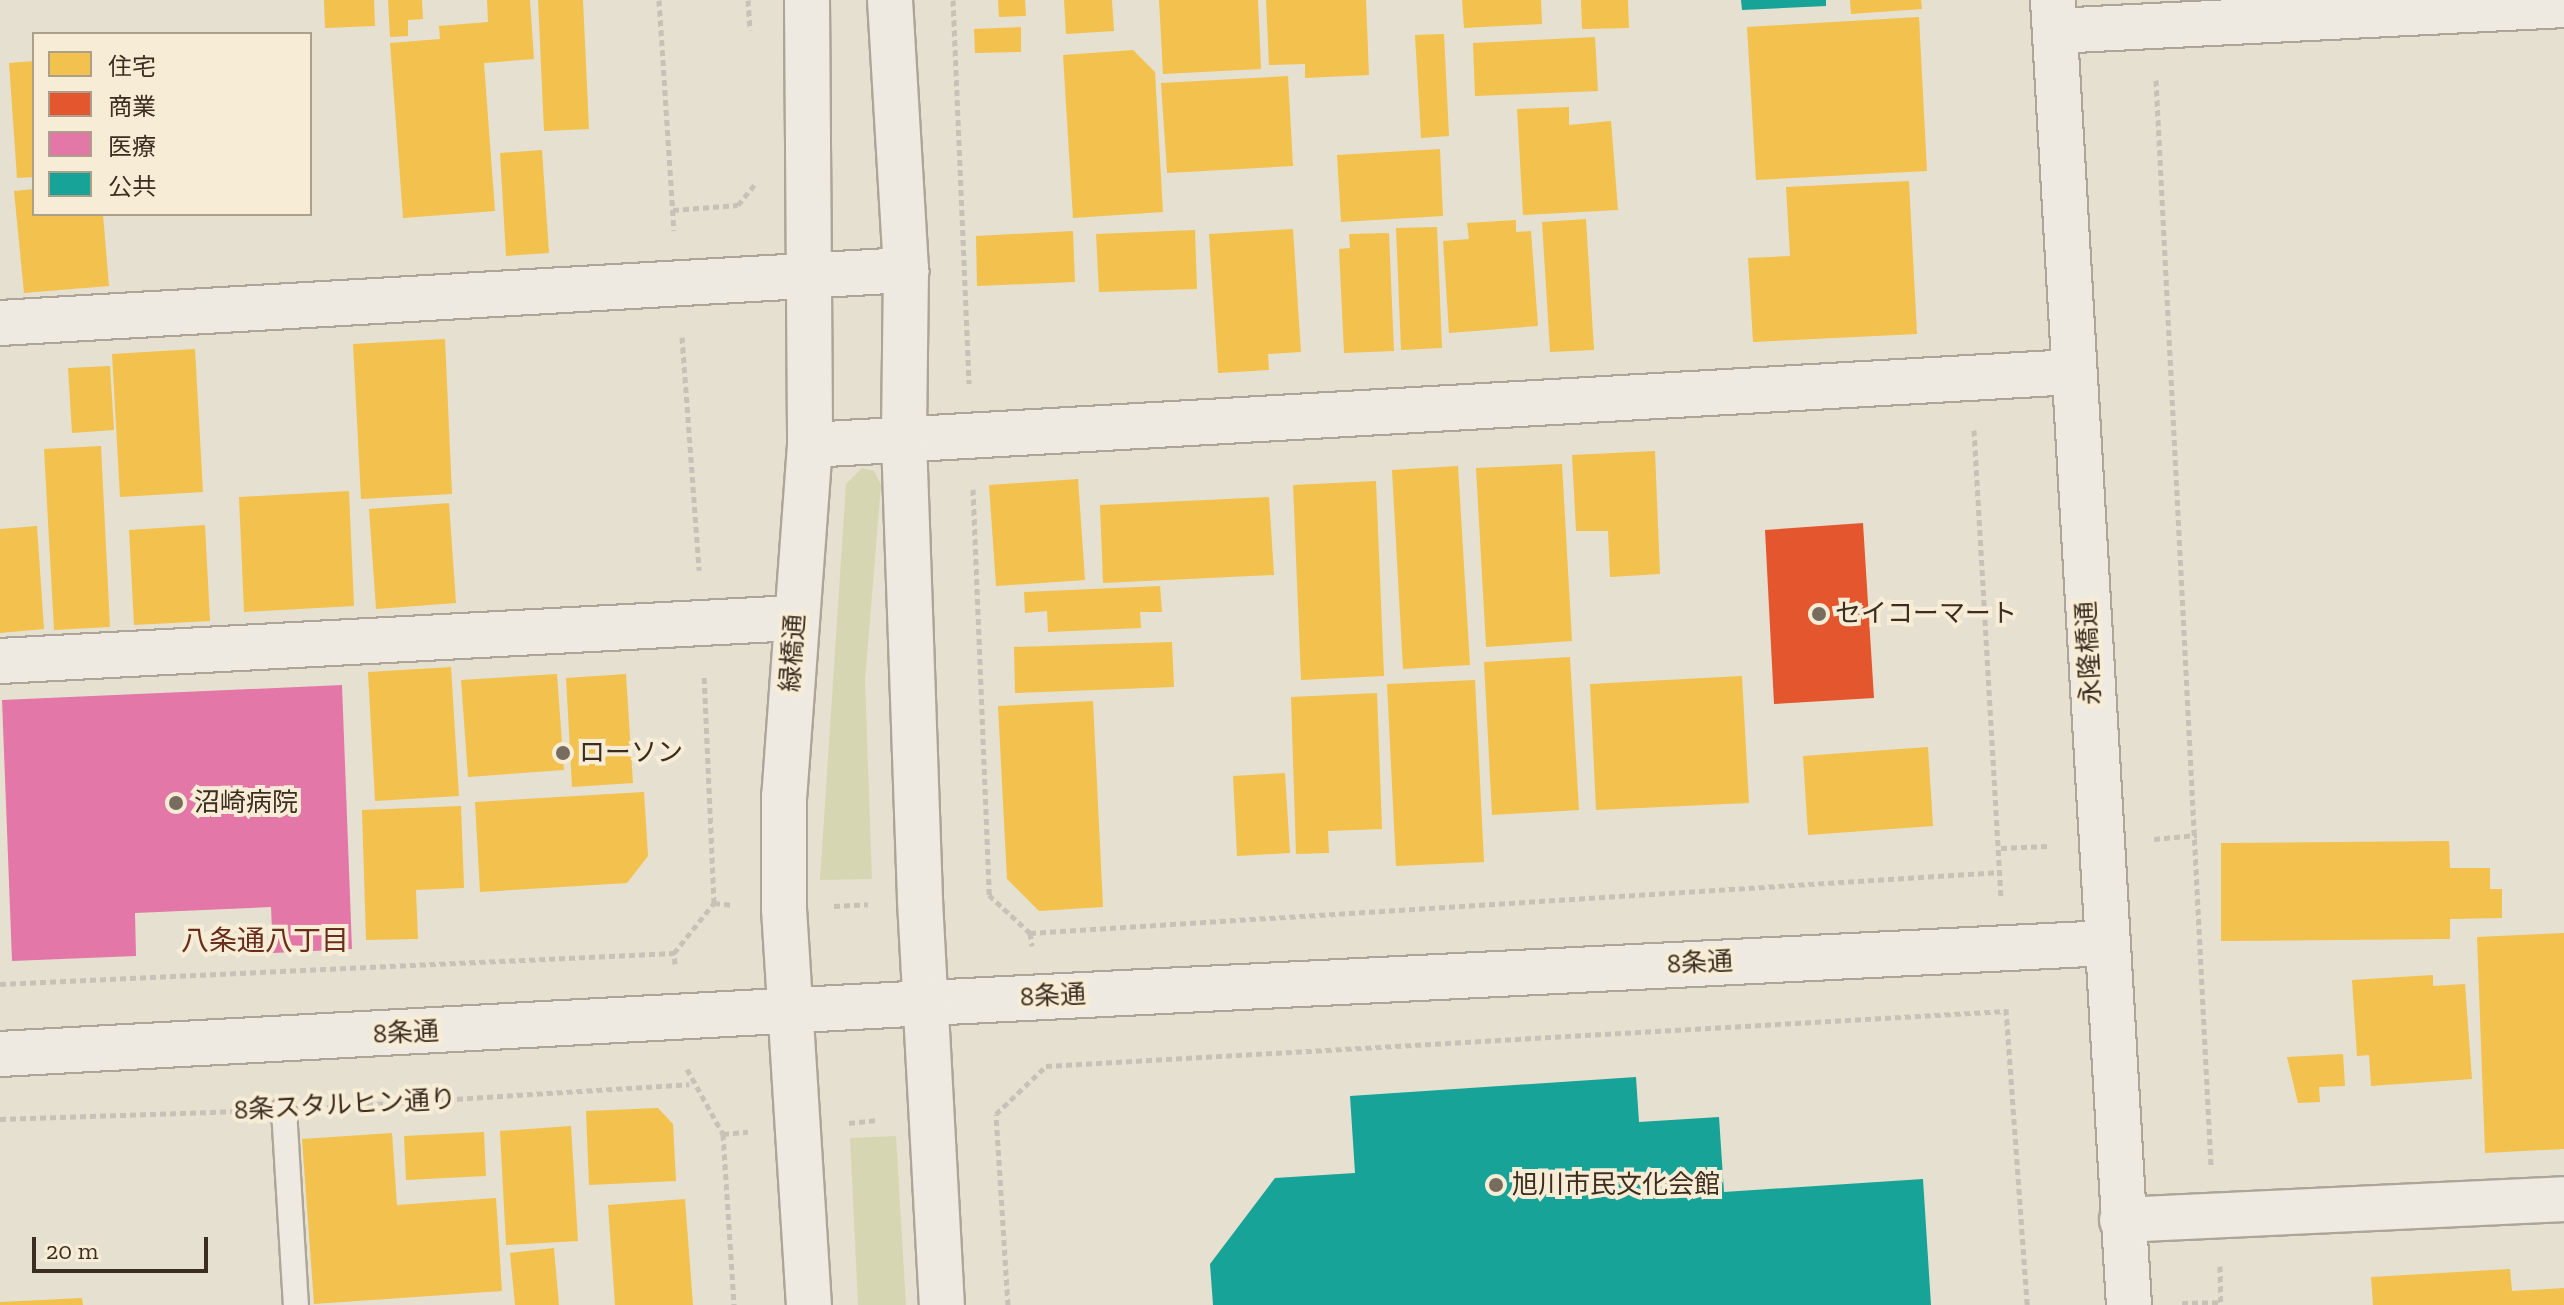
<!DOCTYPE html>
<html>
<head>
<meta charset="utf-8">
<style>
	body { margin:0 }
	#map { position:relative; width:2564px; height:1305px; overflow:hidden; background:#e6e0d0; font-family:"Zilla Slab","Noto Sans JP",serif }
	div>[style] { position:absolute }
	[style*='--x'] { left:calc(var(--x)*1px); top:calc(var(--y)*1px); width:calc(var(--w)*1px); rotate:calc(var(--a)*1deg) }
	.green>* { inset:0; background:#d6d6b2 }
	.homes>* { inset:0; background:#f2c14e }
	.shops>* { inset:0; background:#e4572e }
	.health>* { inset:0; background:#e377a8 }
	.public>* { inset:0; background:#17a398 }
	.path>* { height:5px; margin-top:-2.5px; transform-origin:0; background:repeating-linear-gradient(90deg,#c7c1b8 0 6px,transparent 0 10px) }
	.roads { filter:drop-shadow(2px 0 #aca598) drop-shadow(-2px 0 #aca598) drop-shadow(0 2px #aca598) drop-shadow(0 -2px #aca598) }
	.lane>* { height:24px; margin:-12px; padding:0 12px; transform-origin:12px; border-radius:12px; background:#eeeae1 }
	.street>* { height:44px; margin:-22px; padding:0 22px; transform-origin:22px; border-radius:22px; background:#eeeae1 }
	.secondary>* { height:44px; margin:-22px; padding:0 22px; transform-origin:22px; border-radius:22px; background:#eeeae1 }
	.dots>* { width:22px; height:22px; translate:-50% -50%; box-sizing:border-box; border:4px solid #f7edd6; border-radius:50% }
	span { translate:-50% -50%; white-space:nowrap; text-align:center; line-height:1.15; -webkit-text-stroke:8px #f7edd6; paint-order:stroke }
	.poi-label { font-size:26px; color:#3b2d1f }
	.left { translate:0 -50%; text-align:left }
	.street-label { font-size:26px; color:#3b2d1f }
	.neighbourhood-label { font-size:28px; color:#692d1d }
	.legend { position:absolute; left:32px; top:32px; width:280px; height:184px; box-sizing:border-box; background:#f7edd6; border:2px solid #aca08d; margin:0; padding:10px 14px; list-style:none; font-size:24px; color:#3b2d1f }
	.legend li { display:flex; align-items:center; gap:16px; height:40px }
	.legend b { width:40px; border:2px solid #aca08d }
	.scale { position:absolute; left:32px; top:1237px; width:176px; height:36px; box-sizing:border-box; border:4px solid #3b2d1f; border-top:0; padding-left:10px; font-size:24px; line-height:28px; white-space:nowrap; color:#3b2d1f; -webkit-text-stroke:6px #f7edd6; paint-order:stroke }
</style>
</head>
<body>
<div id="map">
	<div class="green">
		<div style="clip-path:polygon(862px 468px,874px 471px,881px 485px,865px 680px,872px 879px,820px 880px,846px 484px)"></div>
		<div style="clip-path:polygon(896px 1136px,906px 1305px,858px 1305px,850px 1138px)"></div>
	</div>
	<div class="homes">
		<div style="clip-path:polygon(324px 0,374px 0,375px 26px,325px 28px)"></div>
		<div style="clip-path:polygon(388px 0,422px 0,423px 19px,408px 20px,408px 36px,390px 37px)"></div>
		<div style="clip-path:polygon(487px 0,530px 0,534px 59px,484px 63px,495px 211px,403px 218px,390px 43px,440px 39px,439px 26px,488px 22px)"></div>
		<div style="clip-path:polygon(538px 0,583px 0,589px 129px,544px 131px)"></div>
		<div style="clip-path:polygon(998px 0,1025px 0,1026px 16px,999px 17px)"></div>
		<div style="clip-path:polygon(1064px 0,1112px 0,1114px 31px,1066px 34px)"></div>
		<div style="clip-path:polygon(1159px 0,1258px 0,1261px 69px,1163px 74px)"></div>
		<div style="clip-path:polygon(1266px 0,1366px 0,1369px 75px,1305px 78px,1305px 64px,1269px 65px)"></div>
		<div style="clip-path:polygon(1462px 0,1541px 0,1542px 24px,1464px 28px)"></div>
		<div style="clip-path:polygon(1581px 0,1628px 0,1629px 28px,1582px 29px)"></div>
		<div style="clip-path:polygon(1850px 0,1921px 0,1922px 9px,1851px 14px)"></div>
		<div style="clip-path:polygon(1919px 17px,1927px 171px,1756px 180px,1747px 27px)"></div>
		<div style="clip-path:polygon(1021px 27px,1021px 52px,975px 53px,974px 29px)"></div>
		<div style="clip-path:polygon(1444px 34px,1449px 136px,1421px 138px,1415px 35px)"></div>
		<div style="clip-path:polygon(1595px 37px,1598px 91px,1475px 96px,1473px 43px)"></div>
		<div style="clip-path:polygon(1133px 50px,1155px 72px,1163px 212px,1073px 218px,1063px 55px)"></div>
		<div style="clip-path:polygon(34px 61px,34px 177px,17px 178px,9px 63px)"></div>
		<div style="clip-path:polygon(1288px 76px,1293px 166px,1167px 173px,1161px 83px)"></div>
		<div style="clip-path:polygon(1569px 107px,1569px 125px,1611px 121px,1618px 210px,1523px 215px,1517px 109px)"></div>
		<div style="clip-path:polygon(1440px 149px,1443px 216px,1341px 222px,1337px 155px)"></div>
		<div style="clip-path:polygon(542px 150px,549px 253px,506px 256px,500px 153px)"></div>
		<div style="clip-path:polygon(1909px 181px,1917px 334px,1753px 342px,1748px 258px,1790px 256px,1786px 187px)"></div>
		<div style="clip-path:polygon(34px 189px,34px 214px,103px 214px,109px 286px,24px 293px,14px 191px)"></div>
		<div style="clip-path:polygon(1586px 219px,1594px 350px,1550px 352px,1542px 222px)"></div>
		<div style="clip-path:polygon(1516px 220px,1516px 232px,1531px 231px,1538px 326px,1449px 333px,1443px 241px,1469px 239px,1467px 223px)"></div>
		<div style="clip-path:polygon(1437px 227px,1442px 348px,1401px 350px,1396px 228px)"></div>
		<div style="clip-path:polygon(1293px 229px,1301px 352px,1268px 354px,1269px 370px,1218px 373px,1209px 234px)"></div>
		<div style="clip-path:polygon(1195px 230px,1197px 289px,1099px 292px,1096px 234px)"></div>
		<div style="clip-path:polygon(1073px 231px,1075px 282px,977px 286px,976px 236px)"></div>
		<div style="clip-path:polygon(1389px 233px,1394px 351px,1344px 353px,1339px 249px,1350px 248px,1349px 234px)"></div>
		<div style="clip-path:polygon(445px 339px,452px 494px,361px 499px,353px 344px)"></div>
		<div style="clip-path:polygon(195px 349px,203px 492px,120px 497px,112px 354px)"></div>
		<div style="clip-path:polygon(110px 366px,114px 430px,72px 433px,68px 368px)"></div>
		<div style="clip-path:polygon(101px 446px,110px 627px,54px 630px,44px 449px)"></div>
		<div style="clip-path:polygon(1655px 451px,1660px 574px,1610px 577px,1608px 531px,1576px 531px,1572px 455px)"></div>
		<div style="clip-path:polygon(1562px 464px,1572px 641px,1486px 647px,1476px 468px)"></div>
		<div style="clip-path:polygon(1458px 466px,1470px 665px,1403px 669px,1392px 470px)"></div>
		<div style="clip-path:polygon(1078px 479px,1085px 580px,996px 586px,989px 485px)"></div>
		<div style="clip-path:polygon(1376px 481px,1384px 676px,1301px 680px,1293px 485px)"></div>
		<div style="clip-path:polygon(349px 491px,354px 606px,244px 612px,239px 497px)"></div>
		<div style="clip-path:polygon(1269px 497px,1274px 575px,1103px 583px,1100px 505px)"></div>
		<div style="clip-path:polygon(449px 503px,456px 603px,376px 609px,369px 509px)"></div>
		<div style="clip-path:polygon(205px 525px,210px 621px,134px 625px,129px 530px)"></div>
		<div style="clip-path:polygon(37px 526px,44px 629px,0 633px,0 529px)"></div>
		<div style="clip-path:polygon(1160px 586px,1162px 612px,1140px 612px,1141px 628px,1048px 632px,1047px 611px,1025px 613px,1024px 592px)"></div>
		<div style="clip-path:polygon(1172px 642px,1174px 687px,1015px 693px,1014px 647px)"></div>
		<div style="clip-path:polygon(1570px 657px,1579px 810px,1492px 815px,1484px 662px)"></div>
		<div style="clip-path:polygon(451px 667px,459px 796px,375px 801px,368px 672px)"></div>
		<div style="clip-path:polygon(557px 674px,564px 770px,468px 777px,461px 680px)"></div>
		<div style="clip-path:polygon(626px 674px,633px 783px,572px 787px,566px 678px)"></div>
		<div style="clip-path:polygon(1742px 676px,1749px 803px,1596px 810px,1590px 684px)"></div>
		<div style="clip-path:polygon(1475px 680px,1484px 862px,1396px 866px,1387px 684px)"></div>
		<div style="clip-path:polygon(1377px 693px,1382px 829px,1328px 831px,1329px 853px,1296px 854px,1291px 697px)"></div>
		<div style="clip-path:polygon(1093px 701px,1103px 907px,1039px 911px,1007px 879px,998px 706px)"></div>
		<div style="clip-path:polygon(1928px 747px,1933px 826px,1808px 835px,1803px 756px)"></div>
		<div style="clip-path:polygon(1285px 773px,1290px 853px,1237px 856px,1233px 776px)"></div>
		<div style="clip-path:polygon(644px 792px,648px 856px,627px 883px,480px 892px,475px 802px)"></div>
		<div style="clip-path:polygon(461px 806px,464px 888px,416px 890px,418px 939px,366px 940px,362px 810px)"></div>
		<div style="clip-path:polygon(2449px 841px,2450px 868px,2490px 868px,2490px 889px,2502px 889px,2502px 918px,2450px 919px,2450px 939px,2221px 941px,2221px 843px)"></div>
		<div style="clip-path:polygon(2564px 933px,2564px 1149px,2485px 1153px,2477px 937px)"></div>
		<div style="clip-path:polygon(2433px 975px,2433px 986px,2465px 984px,2472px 1079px,2371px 1086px,2369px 1055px,2357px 1056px,2352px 980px)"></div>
		<div style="clip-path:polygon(2343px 1054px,2345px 1086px,2319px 1087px,2320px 1102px,2298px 1103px,2287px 1057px)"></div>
		<div style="clip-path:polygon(658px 1108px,673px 1124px,676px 1181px,589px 1185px,586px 1111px)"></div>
		<div style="clip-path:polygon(571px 1126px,578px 1241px,506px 1245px,500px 1131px)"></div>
		<div style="clip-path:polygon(484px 1132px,486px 1176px,406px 1180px,404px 1136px)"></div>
		<div style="clip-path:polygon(392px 1133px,397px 1205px,496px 1198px,502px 1291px,314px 1304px,302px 1139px)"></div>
		<div style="clip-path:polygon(685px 1199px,693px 1305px,615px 1305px,608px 1205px)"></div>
		<div style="clip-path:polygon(554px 1248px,559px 1305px,515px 1305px,510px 1253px)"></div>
		<div style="clip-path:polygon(2510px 1269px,2512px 1291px,2564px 1288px,2564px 1305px,2373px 1305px,2371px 1277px)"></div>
		<div style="clip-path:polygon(82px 1298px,83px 1305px,0 1305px,0 1302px)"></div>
	</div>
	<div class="shops">
		<div style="clip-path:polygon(1863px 523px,1874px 698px,1774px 704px,1765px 530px)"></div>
	</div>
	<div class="health">
		<div style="clip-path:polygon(342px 685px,352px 949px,273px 953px,271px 907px,135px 913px,136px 956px,12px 961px,2px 700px)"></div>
	</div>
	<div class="public">
		<div style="clip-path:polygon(1741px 0,1826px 0,1826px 6px,1742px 10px)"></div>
		<div style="clip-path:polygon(1636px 1077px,1639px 1122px,1719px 1117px,1724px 1192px,1923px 1179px,1931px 1305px,1213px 1305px,1210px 1264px,1275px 1178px,1355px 1173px,1350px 1096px)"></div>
	</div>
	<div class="path">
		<div style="--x:659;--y:0;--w:231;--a:86.3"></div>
		<div style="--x:748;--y:0;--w:30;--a:86"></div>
		<div style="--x:953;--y:0;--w:384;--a:87.6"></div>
		<div style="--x:2156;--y:80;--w:1086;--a:87.1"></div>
		<div style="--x:673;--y:210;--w:65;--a:-4.4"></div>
		<div style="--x:738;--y:205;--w:26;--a:-51"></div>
		<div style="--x:682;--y:337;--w:234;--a:85.8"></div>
		<div style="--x:1974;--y:430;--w:467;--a:86.7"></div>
		<div style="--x:973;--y:489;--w:406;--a:87.7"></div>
		<div style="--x:989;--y:895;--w:56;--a:42.8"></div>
		<div style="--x:1030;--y:933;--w:13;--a:81"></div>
		<div style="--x:2154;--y:839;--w:43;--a:-5.3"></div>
		<div style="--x:2001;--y:848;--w:47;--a:-2.4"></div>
		<div style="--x:714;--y:903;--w:19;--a:6"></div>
		<div style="--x:834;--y:906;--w:34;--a:-3"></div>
		<div style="--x:1030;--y:933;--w:973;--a:-3.59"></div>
		<div style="--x:675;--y:964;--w:11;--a:-95"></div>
		<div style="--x:674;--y:953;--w:64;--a:-51.3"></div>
		<div style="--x:714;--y:903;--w:227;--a:-92.5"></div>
		<div style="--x:0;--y:984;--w:675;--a:-2.63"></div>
		<div style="--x:2006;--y:1009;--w:297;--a:85.9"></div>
		<div style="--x:687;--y:1069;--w:74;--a:61"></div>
		<div style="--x:723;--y:1134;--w:171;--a:86.3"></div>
		<div style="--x:327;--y:1107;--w:363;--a:-3.6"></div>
		<div style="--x:0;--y:1119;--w:241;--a:-1.9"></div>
		<div style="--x:849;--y:1123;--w:30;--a:-6"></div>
		<div style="--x:723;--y:1134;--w:25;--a:-5"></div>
		<div style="--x:2220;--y:1266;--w:39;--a:89"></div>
		<div style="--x:2182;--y:1303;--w:39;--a:-1"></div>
		<div style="--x:1008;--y:1305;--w:191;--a:-93.6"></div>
		<div style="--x:996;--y:1114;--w:69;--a:-43.8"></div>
		<div style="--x:1046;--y:1066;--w:962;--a:-3.28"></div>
	</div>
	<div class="roads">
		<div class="lane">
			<div style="--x:284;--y:1110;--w:195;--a:86.5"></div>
		</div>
		<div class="street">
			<div style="--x:2055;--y:31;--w:510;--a:-2.92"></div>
			<div style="--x:0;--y:323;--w:908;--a:-3.35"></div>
			<div style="--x:810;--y:445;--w:1266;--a:-3.31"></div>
			<div style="--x:0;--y:661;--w:796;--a:-3.1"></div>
			<div style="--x:927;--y:1003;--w:1181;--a:-2.91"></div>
		</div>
		<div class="secondary">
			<div style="--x:807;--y:0;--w:445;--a:89.6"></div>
			<div style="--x:810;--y:445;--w:352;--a:94.2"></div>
			<div style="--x:784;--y:796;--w:113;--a:90"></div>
			<div style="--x:784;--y:909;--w:397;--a:86.4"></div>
			<div style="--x:890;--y:0;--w:270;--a:86.6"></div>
			<div style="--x:906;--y:270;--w:170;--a:90.7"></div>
			<div style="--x:904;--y:440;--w:461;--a:88"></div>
			<div style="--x:920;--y:901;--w:405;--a:86.9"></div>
			<div style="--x:2053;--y:0;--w:1307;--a:86.67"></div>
			<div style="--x:0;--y:1054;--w:928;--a:-3.15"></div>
			<div style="--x:2122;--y:1220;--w:442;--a:-2.7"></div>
		</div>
	</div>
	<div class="dots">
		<div style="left:1819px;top:614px;background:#776c5d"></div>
		<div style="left:563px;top:753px;background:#776c5d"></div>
		<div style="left:176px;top:803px;background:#776c5d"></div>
		<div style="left:1496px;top:1185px;background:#776c5d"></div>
	</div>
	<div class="poi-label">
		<span class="left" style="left:1835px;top:614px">セイコーマート</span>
		<span class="left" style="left:579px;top:753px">ローソン</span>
		<span class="left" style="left:194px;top:803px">沼崎病院</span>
		<span class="left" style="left:1512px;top:1185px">旭川市民文化会館</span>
	</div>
	<div class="street-label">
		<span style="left:793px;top:653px;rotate:-86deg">緑橋通</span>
		<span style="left:2089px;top:653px;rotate:-93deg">永隆橋通</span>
		<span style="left:1700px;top:963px;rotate:-3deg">8条通</span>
		<span style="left:1053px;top:996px;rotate:-3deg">8条通</span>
		<span style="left:406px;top:1033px;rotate:-3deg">8条通</span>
		<span style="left:345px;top:1105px;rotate:-3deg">8条スタルヒン通り</span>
	</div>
	<div class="neighbourhood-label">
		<span style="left:265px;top:941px">八条通八丁目</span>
	</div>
	<ul class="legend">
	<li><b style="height:22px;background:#f2c14e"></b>住宅</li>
	<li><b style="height:22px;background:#e4572e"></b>商業</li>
	<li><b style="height:22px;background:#e377a8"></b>医療</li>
	<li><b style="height:22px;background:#17a398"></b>公共</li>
	</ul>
	<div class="scale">20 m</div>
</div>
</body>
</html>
